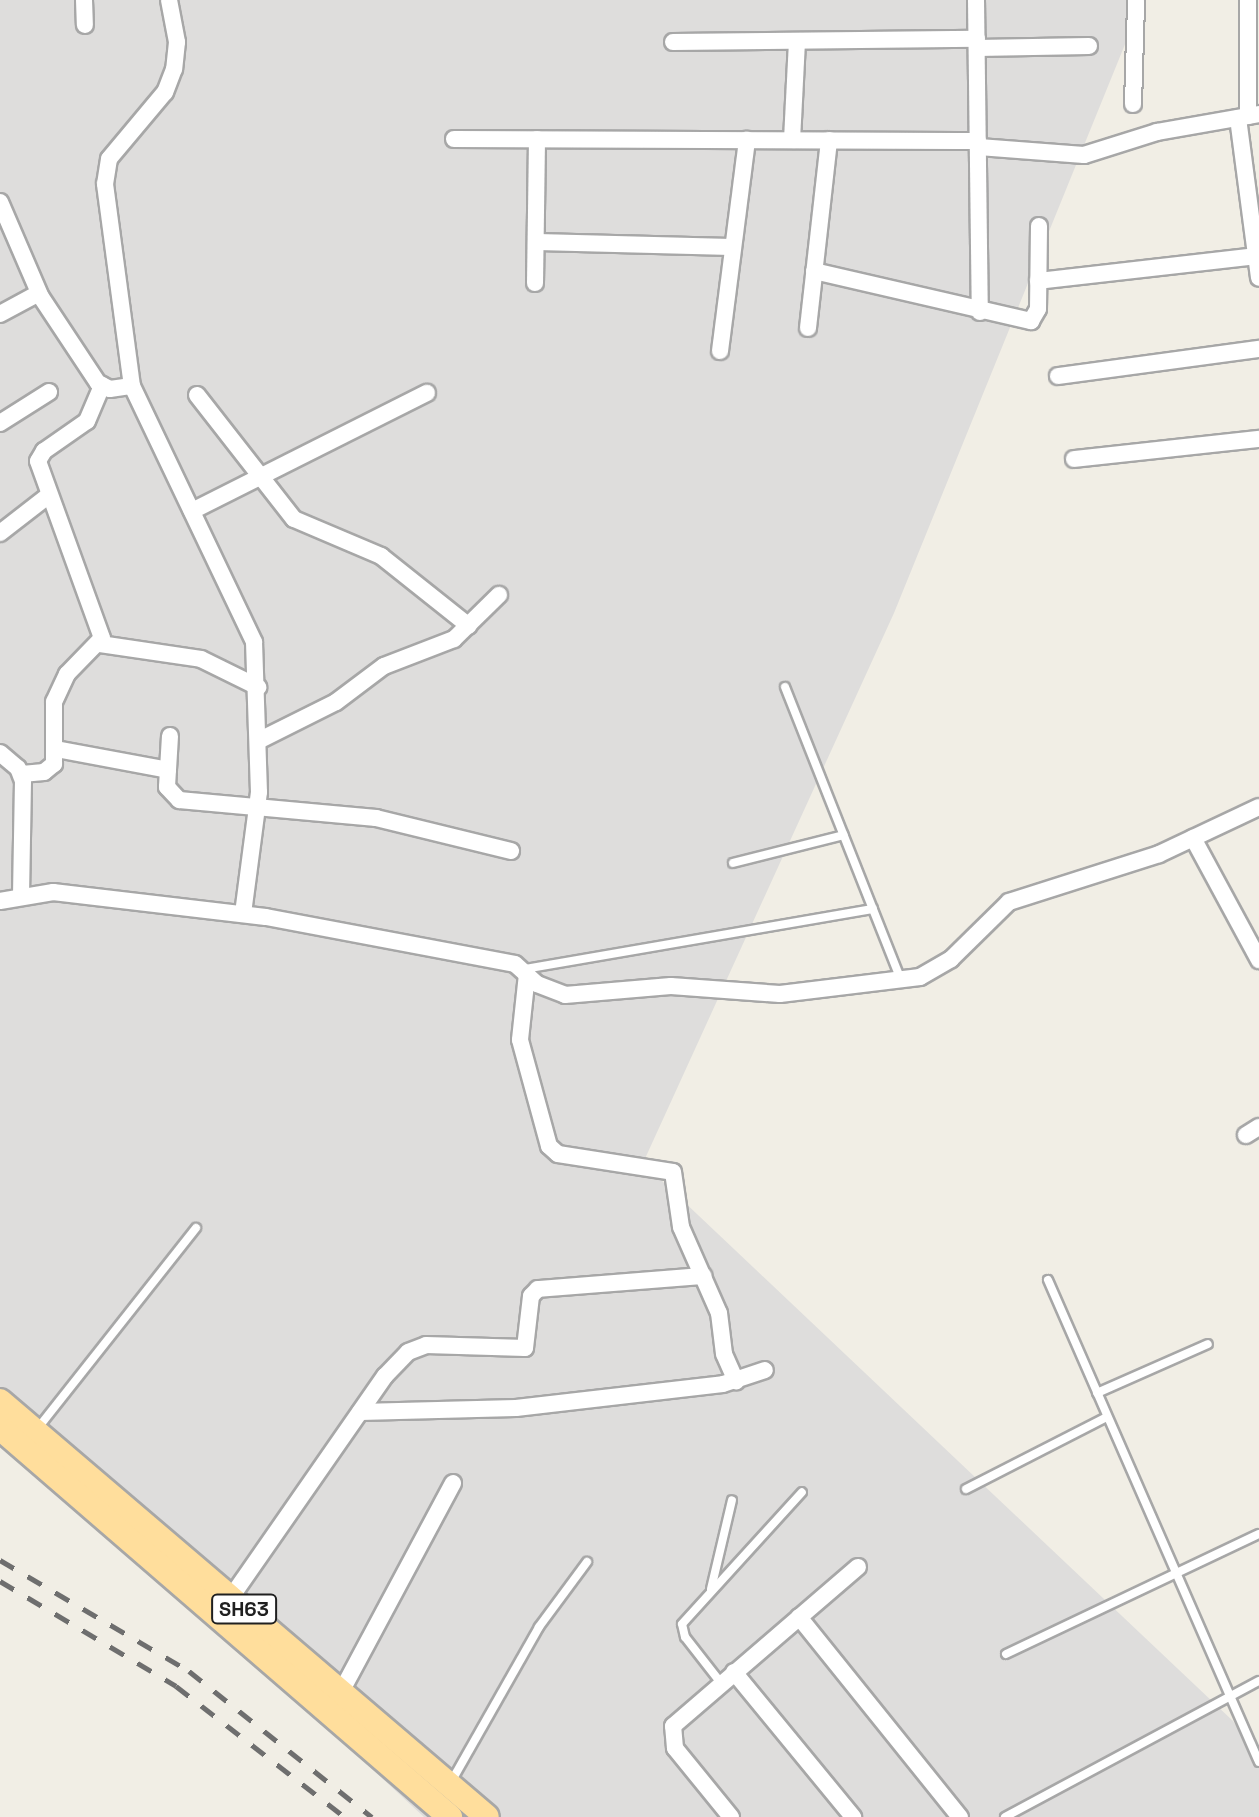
<!DOCTYPE html>
<html>
<head>
<meta charset="utf-8">
<style>
	body { margin:0 }
	#map { position:relative; width:1259px; height:1817px; overflow:hidden; background:#f1eee5; font-family:"Space Grotesk",sans-serif }
	div>[style] { position:absolute }
	[style*='--x'] { left:calc(var(--x)*1px); top:calc(var(--y)*1px); width:calc(var(--w)*1px); rotate:calc(var(--a)*1deg) }
	.residential>* { inset:0; background:#dedddc }
	.roads { filter:drop-shadow(2px 0 #a7a7a7) drop-shadow(-2px 0 #a7a7a7) drop-shadow(0 2px #a7a7a7) drop-shadow(0 -2px #a7a7a7) }
	.service>* { height:8px; margin:-4px; padding:0 4px; transform-origin:4px; border-radius:4px; background:#fff }
	.minor>* { height:16px; margin:-8px; padding:0 8px; transform-origin:8px; border-radius:8px; background:#fff }
	.primary>* { height:24px; margin:-12px; padding:0 12px; transform-origin:12px; border-radius:12px; background:#ffde9c }
	.rail>* { height:5px; margin-top:-2.5px; transform-origin:0; background:repeating-linear-gradient(90deg,#6e6e6e 0 16px,transparent 0 32px) }
	span { translate:-50% -50%; white-space:nowrap; text-align:center; line-height:1.15; -webkit-text-stroke:6px #fff; paint-order:stroke }
	.shield-label span { padding:2px 6px; background:#fff; border:2px solid; border-radius:6px; -webkit-text-stroke-width:0 }
	.shield-label { font-size:20px; color:#202020; font-weight:700 }
</style>
</head>
<body>
<div id="map">
	<div class="residential">
		<div style="clip-path:polygon(0 0,1143px 0,894px 613px,643px 1163px,1233px 1721px,1259px 1761px,1259px 1817px,424px 1817px,0 1425px)"></div>
	</div>
	<div class="roads">
		<div class="service">
			<div style="--x:785;--y:687;--w:315;--a:68.4"></div>
			<div style="--x:733;--y:863;--w:114;--a:-14.2"></div>
			<div style="--x:525;--y:969;--w:353;--a:-9.8"></div>
			<div style="--x:1048;--y:1280;--w:526;--a:66.36"></div>
			<div style="--x:1097;--y:1393;--w:121;--a:-23.8"></div>
			<div style="--x:38;--y:1428;--w:255;--a:-51.7"></div>
			<div style="--x:966;--y:1489;--w:158;--a:-27.1"></div>
			<div style="--x:711;--y:1589;--w:91;--a:-76.7"></div>
			<div style="--x:1006;--y:1654;--w:280;--a:-25.4"></div>
			<div style="--x:721;--y:1683;--w:58;--a:-128"></div>
			<div style="--x:685;--y:1637;--w:13;--a:-103"></div>
			<div style="--x:682;--y:1624;--w:178;--a:-47.7"></div>
			<div style="--x:451;--y:1782;--w:178;--a:-60.4"></div>
			<div style="--x:539;--y:1627;--w:81;--a:-53.6"></div>
			<div style="--x:1005;--y:1817;--w:288;--a:-28.2"></div>
		</div>
		<div class="minor">
			<div style="--x:84;--y:0;--w:25;--a:88"></div>
			<div style="--x:169;--y:0;--w:43;--a:79.2"></div>
			<div style="--x:177;--y:42;--w:27;--a:96"></div>
			<div style="--x:174;--y:69;--w:25;--a:111"></div>
			<div style="--x:165;--y:92;--w:87;--a:129.9"></div>
			<div style="--x:109;--y:159;--w:25;--a:99"></div>
			<div style="--x:105;--y:184;--w:204;--a:82.4"></div>
			<div style="--x:132;--y:386;--w:284;--a:64.5"></div>
			<div style="--x:254;--y:642;--w:150;--a:88.1"></div>
			<div style="--x:259;--y:792;--w:123;--a:97.5"></div>
			<div style="--x:976;--y:0;--w:312;--a:89.3"></div>
			<div style="--x:1248;--y:0;--w:116;--a:90"></div>
			<div style="--x:673;--y:42;--w:304;--a:-0.6"></div>
			<div style="--x:977;--y:48;--w:112;--a:-1"></div>
			<div style="--x:1133;--y:104;--w:104;--a:-88.3"></div>
			<div style="--x:1238;--y:118;--w:161;--a:82.5"></div>
			<div style="--x:454;--y:139;--w:524;--a:0.22"></div>
			<div style="--x:792;--y:140;--w:99;--a:-87.1"></div>
			<div style="--x:979;--y:147;--w:105;--a:4.4"></div>
			<div style="--x:1084;--y:155;--w:77;--a:-17.5"></div>
			<div style="--x:1157;--y:132;--w:104;--a:-10"></div>
			<div style="--x:0;--y:202;--w:103;--a:66.7"></div>
			<div style="--x:41;--y:297;--w:103;--a:56.5"></div>
			<div style="--x:98;--y:383;--w:13;--a:27"></div>
			<div style="--x:110;--y:389;--w:22;--a:-8"></div>
			<div style="--x:536;--y:242;--w:197;--a:1.5"></div>
			<div style="--x:814;--y:271;--w:223;--a:13"></div>
			<div style="--x:1031;--y:321;--w:14;--a:-60"></div>
			<div style="--x:1038;--y:309;--w:83;--a:-89.3"></div>
			<div style="--x:1038;--y:281;--w:219;--a:-6.5"></div>
			<div style="--x:535;--y:283;--w:144;--a:-89.2"></div>
			<div style="--x:0;--y:314;--w:44;--a:-28.3"></div>
			<div style="--x:808;--y:328;--w:189;--a:-83.6"></div>
			<div style="--x:720;--y:351;--w:213;--a:-82.7"></div>
			<div style="--x:1058;--y:376;--w:203;--a:-7.7"></div>
			<div style="--x:197;--y:395;--w:157;--a:52"></div>
			<div style="--x:294;--y:519;--w:95;--a:23"></div>
			<div style="--x:381;--y:556;--w:112;--a:38.5"></div>
			<div style="--x:0;--y:423;--w:58;--a:-32.3"></div>
			<div style="--x:1074;--y:459;--w:186;--a:-6.2"></div>
			<div style="--x:192;--y:511;--w:263;--a:-26.7"></div>
			<div style="--x:0;--y:533;--w:62;--a:-37.8"></div>
			<div style="--x:100;--y:644;--w:102;--a:8.4"></div>
			<div style="--x:201;--y:659;--w:64;--a:26.2"></div>
			<div style="--x:170;--y:736;--w:51;--a:93.4"></div>
			<div style="--x:167;--y:787;--w:18;--a:47"></div>
			<div style="--x:179;--y:800;--w:198;--a:5.2"></div>
			<div style="--x:376;--y:818;--w:139;--a:13.7"></div>
			<div style="--x:258;--y:741;--w:87;--a:-26.6"></div>
			<div style="--x:336;--y:702;--w:60;--a:-36.9"></div>
			<div style="--x:384;--y:666;--w:75;--a:-21.1"></div>
			<div style="--x:454;--y:639;--w:63;--a:-44.4"></div>
			<div style="--x:56;--y:749;--w:114;--a:10.6"></div>
			<div style="--x:0;--y:753;--w:23;--a:40"></div>
			<div style="--x:18;--y:768;--w:14;--a:69"></div>
			<div style="--x:23;--y:781;--w:113;--a:91"></div>
			<div style="--x:22;--y:774;--w:22;--a:-5"></div>
			<div style="--x:44;--y:772;--w:13;--a:-39"></div>
			<div style="--x:54;--y:764;--w:62;--a:-90"></div>
			<div style="--x:54;--y:702;--w:31;--a:-65"></div>
			<div style="--x:67;--y:674;--w:50;--a:-45.8"></div>
			<div style="--x:102;--y:638;--w:188;--a:-109.9"></div>
			<div style="--x:38;--y:461;--w:12;--a:-59"></div>
			<div style="--x:44;--y:451;--w:52;--a:-34.9"></div>
			<div style="--x:87;--y:421;--w:39;--a:-67"></div>
			<div style="--x:1193;--y:838;--w:139;--a:61.6"></div>
			<div style="--x:0;--y:901;--w:54;--a:-9.6"></div>
			<div style="--x:53;--y:892;--w:214;--a:6.7"></div>
			<div style="--x:266;--y:917;--w:253;--a:10.7"></div>
			<div style="--x:515;--y:964;--w:30;--a:42"></div>
			<div style="--x:537;--y:984;--w:30;--a:21"></div>
			<div style="--x:565;--y:995;--w:106;--a:-4.9"></div>
			<div style="--x:671;--y:986;--w:109;--a:4.2"></div>
			<div style="--x:780;--y:994;--w:141;--a:-6.9"></div>
			<div style="--x:920;--y:977;--w:36;--a:-30"></div>
			<div style="--x:951;--y:959;--w:81;--a:-44.5"></div>
			<div style="--x:1009;--y:902;--w:157;--a:-17.7"></div>
			<div style="--x:1159;--y:854;--w:110;--a:-25.2"></div>
			<div style="--x:527;--y:974;--w:66;--a:96.1"></div>
			<div style="--x:520;--y:1040;--w:110;--a:74.7"></div>
			<div style="--x:549;--y:1146;--w:12;--a:42"></div>
			<div style="--x:558;--y:1154;--w:116;--a:8.9"></div>
			<div style="--x:673;--y:1172;--w:56;--a:81.7"></div>
			<div style="--x:681;--y:1227;--w:94;--a:66.2"></div>
			<div style="--x:719;--y:1313;--w:41;--a:83"></div>
			<div style="--x:724;--y:1354;--w:30;--a:66"></div>
			<div style="--x:1246;--y:1135;--w:15;--a:-32"></div>
			<div style="--x:360;--y:1412;--w:156;--a:-1.5"></div>
			<div style="--x:516;--y:1408;--w:208;--a:-6.6"></div>
			<div style="--x:723;--y:1384;--w:44;--a:-18.4"></div>
			<div style="--x:225;--y:1606;--w:280;--a:-55.2"></div>
			<div style="--x:385;--y:1376;--w:33;--a:-46"></div>
			<div style="--x:408;--y:1352;--w:19;--a:-21"></div>
			<div style="--x:426;--y:1345;--w:99;--a:1.7"></div>
			<div style="--x:525;--y:1348;--w:52;--a:-83.4"></div>
			<div style="--x:531;--y:1296;--w:10;--a:-45"></div>
			<div style="--x:538;--y:1289;--w:166;--a:-4.5"></div>
			<div style="--x:799;--y:1617;--w:257;--a:51.2"></div>
			<div style="--x:734;--y:1672;--w:188;--a:50.6"></div>
			<div style="--x:341;--y:1692;--w:237;--a:-61.8"></div>
			<div style="--x:731;--y:1817;--w:89;--a:-129.1"></div>
			<div style="--x:675;--y:1748;--w:22;--a:-95"></div>
			<div style="--x:673;--y:1726;--w:244;--a:-40.7"></div>
		</div>
		<div class="primary">
			<div style="--x:0;--y:1401;--w:640;--a:40.5"></div>
			<div style="--x:0;--y:1428;--w:595;--a:40.84"></div>
		</div>
	</div>
	<div class="rail">
		<div style="--x:0;--y:1560;--w:219;--a:30.4"></div>
		<div style="--x:189;--y:1671;--w:234;--a:38.6"></div>
		<div style="--x:0;--y:1581;--w:205;--a:30.8"></div>
		<div style="--x:176;--y:1686;--w:214;--a:37.8"></div>
	</div>
	<div class="shield-label">
		<span style="left:244px;top:1609px">SH63</span>
	</div>
</div>
</body>
</html>
